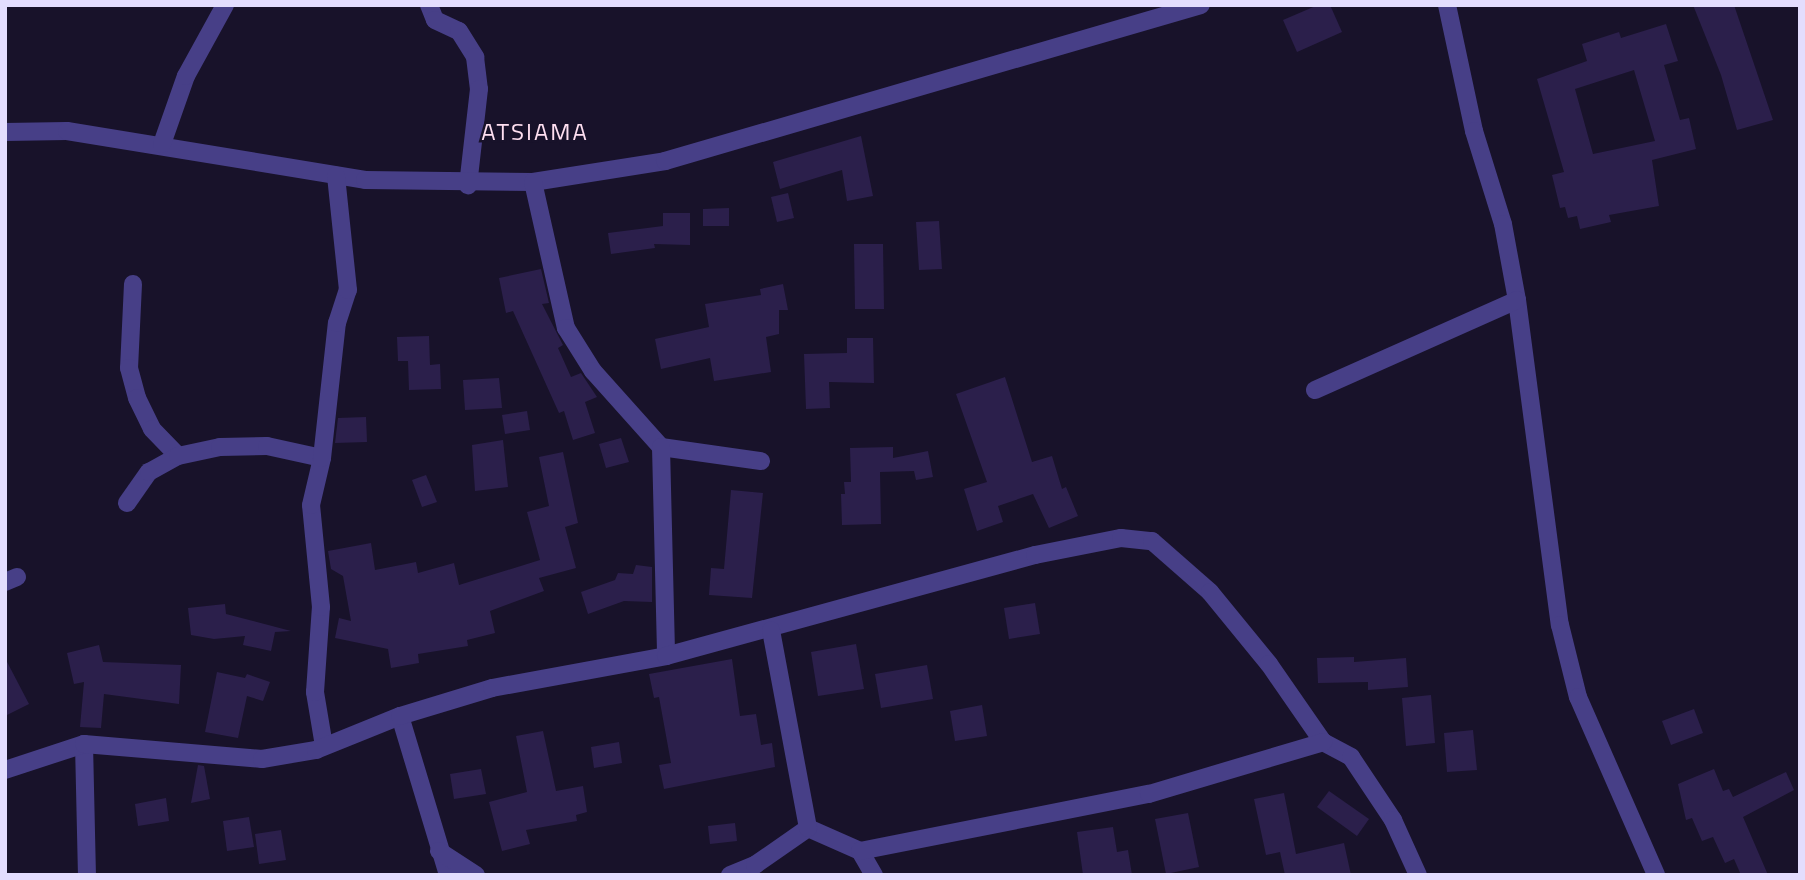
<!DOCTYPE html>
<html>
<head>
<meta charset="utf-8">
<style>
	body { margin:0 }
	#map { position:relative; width:1805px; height:880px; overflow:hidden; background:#18122a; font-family:"Titillium Web",sans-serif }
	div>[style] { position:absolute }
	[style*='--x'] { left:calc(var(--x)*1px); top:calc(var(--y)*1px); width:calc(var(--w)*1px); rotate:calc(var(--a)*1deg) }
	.building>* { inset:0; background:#2b1f4b }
	.minor>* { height:18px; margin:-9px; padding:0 9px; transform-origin:9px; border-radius:9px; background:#473f87 }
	span { translate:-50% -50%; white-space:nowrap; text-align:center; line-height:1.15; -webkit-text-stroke:5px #18122a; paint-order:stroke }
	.quarter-label { font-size:24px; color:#fedff0; letter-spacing:2px }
	.frame { position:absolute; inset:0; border:7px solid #e3ddfe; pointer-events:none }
</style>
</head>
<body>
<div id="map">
	<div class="building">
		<div style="clip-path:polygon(1318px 5px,1330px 5px,1342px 32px,1297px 52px,1283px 20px)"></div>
		<div style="clip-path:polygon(1693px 5px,1734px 5px,1773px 120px,1737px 130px,1721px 75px)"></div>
		<div style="clip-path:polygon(evenodd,1666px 24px,1678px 61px,1664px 65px,1680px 120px,1689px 118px,1696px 149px,1652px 160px,1659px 206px,1609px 215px,1611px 222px,1580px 229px,1577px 216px,1568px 218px,1565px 207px,1560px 208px,1552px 175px,1564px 172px,1537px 79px,1587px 61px,1582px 44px,1619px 32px,1621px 38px,1666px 24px,1634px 70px,1655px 141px,1593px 154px,1575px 89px,1634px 70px)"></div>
		<div style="clip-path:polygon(861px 136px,873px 196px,847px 201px,842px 170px,780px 189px,773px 162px)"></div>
		<div style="clip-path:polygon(788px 193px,794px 218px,777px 222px,771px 197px)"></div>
		<div style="clip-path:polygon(729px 208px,729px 226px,703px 226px,703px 209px)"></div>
		<div style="clip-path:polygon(663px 213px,690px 213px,690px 245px,654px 244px,655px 248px,611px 254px,608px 233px,663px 226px)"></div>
		<div style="clip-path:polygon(939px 221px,942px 269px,919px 270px,916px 222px)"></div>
		<div style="clip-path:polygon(854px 244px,883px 244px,884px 309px,855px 309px)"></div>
		<div style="clip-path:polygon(541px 269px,549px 303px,542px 304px,563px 345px,558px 348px,571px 377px,581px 373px,597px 397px,585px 402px,595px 433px,573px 440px,564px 411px,559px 413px,513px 311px,506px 313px,499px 278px)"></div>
		<div style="clip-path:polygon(783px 284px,788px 310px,779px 310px,779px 334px,766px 337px,771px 372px,714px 381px,710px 358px,661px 369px,655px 339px,709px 327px,705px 304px,761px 295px,760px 289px)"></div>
		<div style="clip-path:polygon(429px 336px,430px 365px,440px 364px,441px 389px,409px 390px,408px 361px,398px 361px,397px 337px)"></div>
		<div style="clip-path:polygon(847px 338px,873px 338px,874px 383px,829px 382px,830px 408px,806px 409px,804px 354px,847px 353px)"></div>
		<div style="clip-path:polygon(1005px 377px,1032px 462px,1052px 456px,1062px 489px,1066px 487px,1078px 516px,1049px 528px,1033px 494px,998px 506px,1003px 522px,977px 531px,964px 489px,987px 482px,956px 394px)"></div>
		<div style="clip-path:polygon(499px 378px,502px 408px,465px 410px,463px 380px)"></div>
		<div style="clip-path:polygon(527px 411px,530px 430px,505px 434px,502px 415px)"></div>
		<div style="clip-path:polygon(366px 417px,367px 442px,335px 443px,338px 418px)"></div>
		<div style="clip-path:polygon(621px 438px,629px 462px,606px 468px,599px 444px)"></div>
		<div style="clip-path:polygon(503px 440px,508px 487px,475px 491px,472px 445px)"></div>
		<div style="clip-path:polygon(893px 447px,893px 458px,928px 451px,933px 477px,916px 480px,914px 471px,880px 472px,881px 524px,842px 525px,841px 494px,845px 494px,844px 482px,851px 482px,850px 448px)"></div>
		<div style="clip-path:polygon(563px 452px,578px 523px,565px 527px,576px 568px,539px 578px,544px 591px,490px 611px,495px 633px,467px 640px,468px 646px,418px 654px,419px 663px,391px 668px,388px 649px,335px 638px,339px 618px,351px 621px,343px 576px,331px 569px,328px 551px,371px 543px,375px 570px,416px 562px,418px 573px,454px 563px,459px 585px,540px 560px,527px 512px,549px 506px,539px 457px)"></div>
		<div style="clip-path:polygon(426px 475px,437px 502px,422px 507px,412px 480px)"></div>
		<div style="clip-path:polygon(731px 490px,763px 493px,752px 598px,709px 595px,711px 568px,724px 569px)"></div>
		<div style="clip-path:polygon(636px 565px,652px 567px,652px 602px,624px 601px,588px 614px,581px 592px,615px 580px,618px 573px,633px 574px)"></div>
		<div style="clip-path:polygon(1035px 603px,1040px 634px,1009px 639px,1004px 608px)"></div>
		<div style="clip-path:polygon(225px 604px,226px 614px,291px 631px,275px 632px,271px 651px,243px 645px,245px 636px,214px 639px,191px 635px,188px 608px)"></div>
		<div style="clip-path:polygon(856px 644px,864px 689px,818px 696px,811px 652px)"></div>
		<div style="clip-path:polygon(99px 645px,103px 662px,181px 665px,179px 704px,104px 694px,101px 728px,80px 727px,84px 682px,74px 684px,67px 653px)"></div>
		<div style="clip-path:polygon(1354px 657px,1354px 662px,1406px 658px,1408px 687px,1368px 690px,1368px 682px,1318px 683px,1317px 658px)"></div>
		<div style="clip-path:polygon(5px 658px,29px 704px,5px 716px)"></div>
		<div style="clip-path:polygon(732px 659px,740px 716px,756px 714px,761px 745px,772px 743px,775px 767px,664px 789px,659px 765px,671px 763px,659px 697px,654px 698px,649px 674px)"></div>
		<div style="clip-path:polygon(927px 665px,933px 699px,881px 708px,875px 674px)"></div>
		<div style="clip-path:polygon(217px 672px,245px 678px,247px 674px,270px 682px,263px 701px,247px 696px,238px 738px,205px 732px)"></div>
		<div style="clip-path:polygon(1431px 695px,1435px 743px,1406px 746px,1402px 698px)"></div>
		<div style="clip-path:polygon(982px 705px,987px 736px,955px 741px,950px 711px)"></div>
		<div style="clip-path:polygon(1694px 709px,1703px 733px,1671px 745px,1662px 721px)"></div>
		<div style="clip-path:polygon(1473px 730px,1477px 770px,1447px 772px,1444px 733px)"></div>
		<div style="clip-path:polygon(543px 731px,556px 791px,583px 786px,587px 812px,576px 815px,577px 821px,526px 830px,530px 844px,502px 851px,489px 802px,527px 792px,516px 736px)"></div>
		<div style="clip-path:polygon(619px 742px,622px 763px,594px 768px,591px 747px)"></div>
		<div style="clip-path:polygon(198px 765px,204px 766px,210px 799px,191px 803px)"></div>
		<div style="clip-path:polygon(481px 769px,486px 794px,454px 799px,450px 774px)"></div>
		<div style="clip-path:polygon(1714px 769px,1723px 791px,1729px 789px,1733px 797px,1786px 772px,1794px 790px,1743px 817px,1768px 875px,1741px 875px,1734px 859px,1725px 863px,1713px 837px,1702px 841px,1692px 818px,1686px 820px,1678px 784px)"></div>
		<div style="clip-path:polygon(1329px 791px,1369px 819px,1357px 836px,1317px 807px)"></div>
		<div style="clip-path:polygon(1284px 793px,1296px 854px,1344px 843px,1351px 875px,1285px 875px,1280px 852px,1266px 855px,1254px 799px)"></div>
		<div style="clip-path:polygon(166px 798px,169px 821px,138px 826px,135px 804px)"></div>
		<div style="clip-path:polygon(1188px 813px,1199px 867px,1166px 874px,1155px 819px)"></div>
		<div style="clip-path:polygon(249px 817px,254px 847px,227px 851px,223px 821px)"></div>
		<div style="clip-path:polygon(735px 823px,737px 841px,710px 844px,708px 826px)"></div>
		<div style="clip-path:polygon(1113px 827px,1117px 852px,1128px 850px,1132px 875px,1083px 875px,1077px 832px)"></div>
		<div style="clip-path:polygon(281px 830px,286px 860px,259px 864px,255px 834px)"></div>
	</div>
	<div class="minor">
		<div style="--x:429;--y:5;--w:16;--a:68"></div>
		<div style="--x:435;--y:20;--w:26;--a:25"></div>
		<div style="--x:459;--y:31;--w:31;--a:58"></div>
		<div style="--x:475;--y:57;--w:32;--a:83"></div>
		<div style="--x:479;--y:89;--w:97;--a:96.5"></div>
		<div style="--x:1447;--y:5;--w:129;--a:77.9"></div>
		<div style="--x:1474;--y:131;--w:97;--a:72.7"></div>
		<div style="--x:1503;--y:224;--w:77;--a:79.6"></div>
		<div style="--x:1517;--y:300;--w:328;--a:82.5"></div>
		<div style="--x:1560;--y:625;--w:74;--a:76"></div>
		<div style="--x:1578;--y:697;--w:194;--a:66.3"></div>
		<div style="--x:5;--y:132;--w:62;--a:-0.9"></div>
		<div style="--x:67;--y:131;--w:302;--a:9.3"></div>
		<div style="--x:365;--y:180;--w:168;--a:0.7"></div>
		<div style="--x:533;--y:182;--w:134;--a:-9"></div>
		<div style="--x:665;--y:161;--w:558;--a:-16.23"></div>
		<div style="--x:162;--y:144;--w:72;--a:-70.6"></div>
		<div style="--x:186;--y:76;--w:81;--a:-61.2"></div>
		<div style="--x:533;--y:182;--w:150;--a:77.3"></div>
		<div style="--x:566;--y:328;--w:51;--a:57.9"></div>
		<div style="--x:593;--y:371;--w:102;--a:48.2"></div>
		<div style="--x:661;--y:447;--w:101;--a:8"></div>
		<div style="--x:133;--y:284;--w:84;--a:92.7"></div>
		<div style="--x:129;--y:368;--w:31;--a:75"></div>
		<div style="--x:137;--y:398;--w:34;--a:64"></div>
		<div style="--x:152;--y:429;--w:37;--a:46"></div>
		<div style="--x:1315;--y:390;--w:221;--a:-24"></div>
		<div style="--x:661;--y:447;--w:209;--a:88.6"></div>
		<div style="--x:127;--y:503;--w:38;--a:-55"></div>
		<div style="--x:149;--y:472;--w:33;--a:-29"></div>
		<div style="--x:178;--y:456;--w:43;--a:-12.1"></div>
		<div style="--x:220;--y:447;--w:47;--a:-1.2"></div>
		<div style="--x:267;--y:446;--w:56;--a:12.3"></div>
		<div style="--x:5;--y:582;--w:13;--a:-23"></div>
		<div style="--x:400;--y:716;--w:166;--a:73.2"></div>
		<div style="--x:84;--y:744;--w:131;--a:88.7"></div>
		<div style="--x:324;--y:746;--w:55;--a:-99.5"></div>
		<div style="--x:315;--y:692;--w:85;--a:-86"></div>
		<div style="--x:321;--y:607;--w:102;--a:-95.6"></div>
		<div style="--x:311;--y:505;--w:48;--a:-76.8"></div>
		<div style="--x:322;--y:458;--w:136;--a:-83.7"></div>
		<div style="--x:337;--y:323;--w:35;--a:-72"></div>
		<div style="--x:348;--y:290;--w:115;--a:-96"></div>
		<div style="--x:5;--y:770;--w:83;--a:-18.2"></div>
		<div style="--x:84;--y:744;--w:179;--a:4.8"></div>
		<div style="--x:262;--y:759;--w:55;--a:-9.5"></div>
		<div style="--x:316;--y:750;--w:91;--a:-22"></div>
		<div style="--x:400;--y:716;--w:96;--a:-16.9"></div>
		<div style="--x:492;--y:688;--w:177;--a:-10.4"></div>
		<div style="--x:666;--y:656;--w:383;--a:-15.3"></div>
		<div style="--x:1035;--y:555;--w:88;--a:-11.2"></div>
		<div style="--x:1121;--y:538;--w:31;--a:6"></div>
		<div style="--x:1152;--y:541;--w:77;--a:41.3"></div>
		<div style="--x:1210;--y:592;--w:93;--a:50.7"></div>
		<div style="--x:1269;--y:664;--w:95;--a:55.3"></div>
		<div style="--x:1323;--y:742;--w:32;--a:28"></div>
		<div style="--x:1351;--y:757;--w:76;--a:56.3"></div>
		<div style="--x:1393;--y:820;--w:60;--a:65.6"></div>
		<div style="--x:808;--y:828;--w:57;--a:23.9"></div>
		<div style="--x:860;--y:851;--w:28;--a:60"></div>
		<div style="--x:439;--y:851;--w:44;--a:33"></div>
		<div style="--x:860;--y:851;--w:295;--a:-11.2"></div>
		<div style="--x:1149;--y:794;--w:182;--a:-16.6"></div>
		<div style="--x:730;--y:875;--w:27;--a:-22"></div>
		<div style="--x:755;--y:865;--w:65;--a:-34.9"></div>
		<div style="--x:808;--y:828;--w:201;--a:-100.6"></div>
	</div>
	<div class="quarter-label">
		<span style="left:535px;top:132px">ATSIAMA</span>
	</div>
	<div class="frame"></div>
</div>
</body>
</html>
